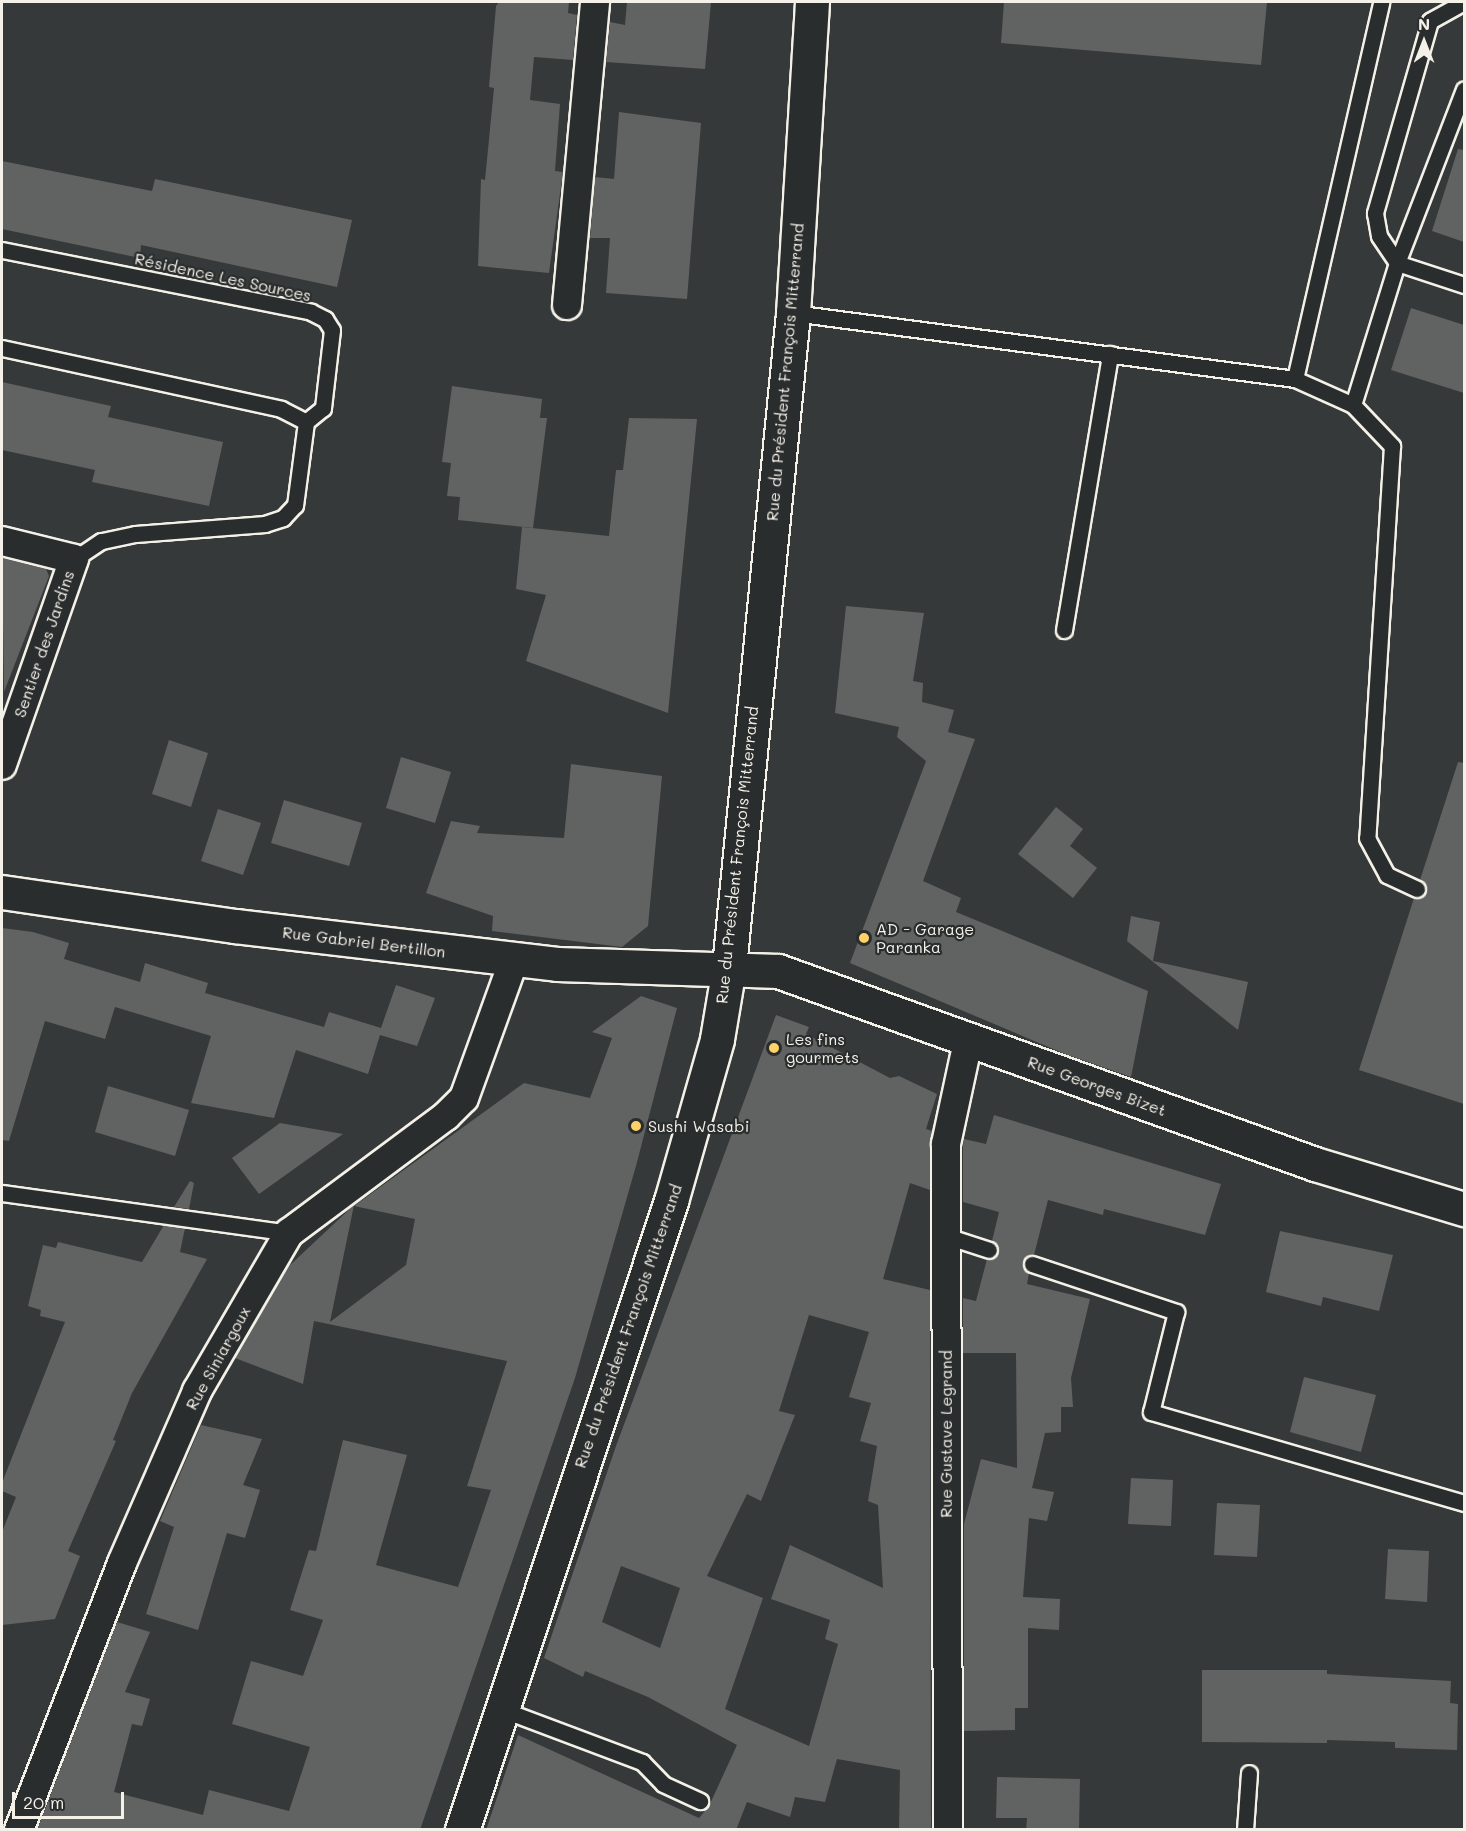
<!DOCTYPE html>
<html>
<head>
<meta charset="utf-8">
<style>
	body { margin:0 }
	#map { position:relative; width:1466px; height:1831px; overflow:hidden; background:#363939; font-family:Mali,sans-serif }
	div>[style] { position:absolute }
	[style*='--x'] { left:calc(var(--x)*1px); top:calc(var(--y)*1px); width:calc(var(--w)*1px); rotate:calc(var(--a)*1deg) }
	.building>* { inset:0; background:#616362 }
	.roads { filter:drop-shadow(2px 0 #f4f1e8) drop-shadow(-2px 0 #f4f1e8) drop-shadow(0 2px #f4f1e8) drop-shadow(0 -2px #f4f1e8) }
	.service>* { height:15px; margin:-7.5px; padding:0 7.5px; transform-origin:7.5px; border-radius:7.5px; background:#2a2d2e }
	.minor>* { height:28px; margin:-14px; padding:0 14px; transform-origin:14px; border-radius:14px; background:#2a2d2e }
	.tertiary>* { height:33px; margin:-16.5px; padding:0 16.5px; transform-origin:16.5px; border-radius:16.5px; background:#2a2d2e }
	.secondary>* { height:33px; margin:-16.5px; padding:0 16.5px; transform-origin:16.5px; border-radius:16.5px; background:#2a2d2e }
	.dots>* { width:16px; height:16px; translate:-50% -50%; box-sizing:border-box; border:3px solid #2a2d2e; border-radius:50% }
	span { translate:-50% -50%; white-space:nowrap; text-align:center; line-height:1.15; -webkit-text-stroke:4.5px #2a2d2e; paint-order:stroke }
	.street-label { font-size:16px; color:#f4f1e8 }
	.poi-label { font-size:16px; color:#f4f1e8 }
	.left { translate:0 -50%; text-align:left }
	.frame { position:absolute; inset:0; border:3px solid #f4f1e8; pointer-events:none }
	.north { position:absolute; left:1394px; top:12px; width:60px; height:60px; -webkit-text-stroke:4px #2a2d2e; paint-order:stroke; rotate:0deg; font-size:16px; font-weight:700; line-height:24px; text-align:center; color:#f4f1e8 }
	.north::after { content:''; display:block; margin:auto; width:21px; height:27px; background:#f4f1e8; clip-path:polygon(50% 0,100% 100%,50% 72%,0 100%) }
	.scale { position:absolute; left:12px; top:1792px; width:112px; height:27px; box-sizing:border-box; border:3px solid #f4f1e8; border-top:0; padding-left:8px; font-size:18px; line-height:21px; white-space:nowrap; color:#f4f1e8; -webkit-text-stroke:4px #2a2d2e; paint-order:stroke }
</style>
</head>
<body>
<div id="map">
	<div class="building">
		<div style="clip-path:polygon(499px 2px,569px 2px,568px 13px,577px 15px,573px 60px,534px 57px,530px 100px,560px 104px,555px 171px,563px 172px,549px 273px,478px 266px,481px 179px,485px 180px,494px 88px,489px 87px,496px 6px)"></div>
		<div style="clip-path:polygon(627px 2px,711px 2px,705px 69px,606px 62px,610px 22px,625px 25px)"></div>
		<div style="clip-path:polygon(1004px 2px,1267px 2px,1261px 65px,1001px 43px)"></div>
		<div style="clip-path:polygon(619px 112px,701px 123px,687px 299px,606px 293px,610px 238px,590px 238px,595px 177px,614px 179px)"></div>
		<div style="clip-path:polygon(1458px 149px,1464px 150px,1464px 242px,1432px 231px)"></div>
		<div style="clip-path:polygon(2px 161px,152px 191px,155px 179px,352px 220px,337px 287px,141px 245px,140px 258px,2px 229px)"></div>
		<div style="clip-path:polygon(1411px 308px,1464px 325px,1464px 393px,1391px 370px)"></div>
		<div style="clip-path:polygon(2px 382px,111px 406px,108px 417px,223px 442px,209px 506px,92px 482px,95px 470px,2px 450px)"></div>
		<div style="clip-path:polygon(452px 386px,542px 399px,540px 418px,547px 418px,533px 528px,458px 520px,460px 497px,447px 496px,451px 463px,442px 462px)"></div>
		<div style="clip-path:polygon(629px 418px,697px 419px,668px 713px,526px 661px,546px 595px,516px 589px,522px 527px,609px 536px,616px 470px,623px 470px)"></div>
		<div style="clip-path:polygon(2px 558px,46px 569px,49px 576px,4px 692px)"></div>
		<div style="clip-path:polygon(846px 606px,924px 613px,913px 681px,923px 683px,922px 702px,954px 710px,948px 732px,975px 739px,923px 881px,961px 898px,956px 912px,1148px 991px,1131px 1077px,1065px 1054px,850px 963px,926px 761px,897px 737px,899px 727px,835px 713px)"></div>
		<div style="clip-path:polygon(169px 740px,208px 753px,191px 807px,152px 794px)"></div>
		<div style="clip-path:polygon(401px 757px,451px 772px,435px 823px,386px 808px)"></div>
		<div style="clip-path:polygon(1458px 762px,1464px 763px,1464px 1104px,1359px 1070px,1414px 898px,1426px 893px,1420px 880px)"></div>
		<div style="clip-path:polygon(571px 764px,662px 776px,648px 926px,622px 947px,492px 931px,493px 916px,426px 893px,451px 821px,480px 826px,477px 833px,564px 838px)"></div>
		<div style="clip-path:polygon(284px 800px,362px 823px,349px 866px,271px 843px)"></div>
		<div style="clip-path:polygon(1056px 807px,1083px 829px,1070px 846px,1097px 868px,1073px 898px,1018px 854px)"></div>
		<div style="clip-path:polygon(218px 809px,261px 823px,243px 875px,201px 861px)"></div>
		<div style="clip-path:polygon(1131px 916px,1160px 922px,1153px 961px,1248px 982px,1238px 1030px,1127px 941px)"></div>
		<div style="clip-path:polygon(2px 928px,33px 932px,69px 943px,64px 959px,140px 982px,145px 963px,208px 983px,205px 993px,324px 1027px,329px 1012px,381px 1028px,396px 985px,435px 998px,417px 1046px,380px 1035px,368px 1074px,296px 1050px,274px 1118px,191px 1103px,211px 1036px,115px 1007px,105px 1039px,45px 1021px,9px 1141px,2px 1140px)"></div>
		<div style="clip-path:polygon(641px 996px,677px 1008px,636px 1166px,575px 1378px,420px 1830px,37px 1830px,117px 1622px,150px 1632px,125px 1692px,150px 1699px,142px 1726px,132px 1724px,114px 1792px,203px 1815px,209px 1790px,289px 1811px,310px 1747px,232px 1724px,251px 1661px,303px 1676px,323px 1620px,290px 1610px,309px 1550px,316px 1551px,343px 1440px,407px 1455px,376px 1565px,458px 1587px,491px 1490px,467px 1486px,507px 1361px,314px 1321px,303px 1384px,235px 1358px,288px 1267px,354px 1205px,330px 1322px,406px 1265px,415px 1219px,354px 1206px,524px 1083px,590px 1098px,612px 1038px,592px 1032px)"></div>
		<div style="clip-path:polygon(evenodd,776px 1015px,809px 1027px,806px 1034px,890px 1078px,899px 1076px,937px 1094px,926px 1129px,932px 1131px,930px 1190px,910px 1183px,883px 1279px,930px 1290px,931px 1830px,899px 1830px,900px 1770px,837px 1759px,825px 1802px,795px 1797px,790px 1817px,747px 1802px,736px 1830px,486px 1830px,518px 1735px,699px 1818px,709px 1806px,737px 1745px,648px 1697px,585px 1671px,583px 1677px,544px 1658px,616px 1446px,776px 1015px,809px 1315px,869px 1332px,849px 1397px,871px 1403px,860px 1441px,877px 1446px,868px 1501px,878px 1505px,883px 1588px,790px 1545px,771px 1599px,830px 1620px,825px 1639px,838px 1644px,809px 1746px,725px 1709px,763px 1598px,707px 1576px,747px 1494px,761px 1501px,795px 1415px,779px 1411px,809px 1315px,776px 1015px,621px 1566px,680px 1588px,660px 1648px,602px 1622px,621px 1566px)"></div>
		<div style="clip-path:polygon(108px 1086px,189px 1110px,175px 1156px,95px 1132px)"></div>
		<div style="clip-path:polygon(994px 1115px,1221px 1184px,1205px 1235px,1104px 1209px,1103px 1215px,1048px 1200px,1034px 1255px,1023px 1262px,1029px 1273px,1027px 1284px,1090px 1299px,1071px 1378px,1073px 1407px,1061px 1407px,1061px 1432px,1045px 1433px,1032px 1488px,1054px 1492px,1047px 1521px,1029px 1518px,1023px 1597px,1060px 1599px,1059px 1630px,1028px 1628px,1028px 1708px,1015px 1708px,1015px 1730px,964px 1731px,964px 1524px,981px 1459px,1017px 1468px,1016px 1353px,963px 1353px,963px 1298px,976px 1301px,987px 1259px,998px 1254px,992px 1241px,999px 1212px,963px 1202px,963px 1146px,964px 1139px,986px 1144px)"></div>
		<div style="clip-path:polygon(280px 1123px,343px 1134px,259px 1194px,232px 1158px)"></div>
		<div style="clip-path:polygon(190px 1181px,194px 1183px,189px 1209px,174px 1207px)"></div>
		<div style="clip-path:polygon(164px 1225px,185px 1228px,180px 1252px,207px 1259px,132px 1393px,113px 1440px,116px 1441px,68px 1551px,80px 1556px,55px 1619px,2px 1625px,2px 1532px,16px 1497px,2px 1491px,2px 1483px,65px 1322px,40px 1316px,41px 1310px,28px 1306px,43px 1245px,56px 1248px,58px 1242px,142px 1262px)"></div>
		<div style="clip-path:polygon(1280px 1231px,1393px 1255px,1379px 1311px,1323px 1297px,1321px 1306px,1266px 1292px)"></div>
		<div style="clip-path:polygon(1304px 1377px,1376px 1395px,1361px 1452px,1290px 1432px)"></div>
		<div style="clip-path:polygon(201px 1425px,262px 1439px,243px 1485px,260px 1490px,245px 1538px,227px 1533px,198px 1630px,146px 1614px,174px 1527px,160px 1521px)"></div>
		<div style="clip-path:polygon(1131px 1478px,1173px 1480px,1171px 1526px,1128px 1524px)"></div>
		<div style="clip-path:polygon(1217px 1503px,1260px 1505px,1257px 1557px,1214px 1555px)"></div>
		<div style="clip-path:polygon(1388px 1549px,1429px 1551px,1427px 1602px,1385px 1599px)"></div>
		<div style="clip-path:polygon(1202px 1670px,1327px 1670px,1327px 1674px,1451px 1681px,1450px 1703px,1458px 1704px,1457px 1750px,1395px 1748px,1395px 1742px,1327px 1740px,1327px 1743px,1202px 1742px)"></div>
		<div style="clip-path:polygon(997px 1777px,1080px 1779px,1079px 1830px,1026px 1830px,1027px 1818px,996px 1818px)"></div>
	</div>
	<div class="roads">
		<div class="service">
			<div style="--x:1464;--y:2;--w:39;--a:151"></div>
			<div style="--x:1430;--y:21;--w:200;--a:106"></div>
			<div style="--x:1375;--y:213;--w:23;--a:80"></div>
			<div style="--x:1379;--y:236;--w:32;--a:56"></div>
			<div style="--x:1397;--y:263;--w:71;--a:18.2"></div>
			<div style="--x:2;--y:250;--w:315;--a:11.3"></div>
			<div style="--x:311;--y:312;--w:16;--a:27"></div>
			<div style="--x:325;--y:319;--w:13;--a:58"></div>
			<div style="--x:332;--y:330;--w:79;--a:96.6"></div>
			<div style="--x:323;--y:408;--w:22;--a:141"></div>
			<div style="--x:306;--y:422;--w:84;--a:97.5"></div>
			<div style="--x:295;--y:505;--w:18;--a:133"></div>
			<div style="--x:283;--y:518;--w:19;--a:162"></div>
			<div style="--x:265;--y:524;--w:130;--a:175.6"></div>
			<div style="--x:135;--y:534;--w:35;--a:168"></div>
			<div style="--x:101;--y:541;--w:32;--a:146"></div>
			<div style="--x:793;--y:313;--w:506;--a:7.49"></div>
			<div style="--x:1295;--y:379;--w:64;--a:24.1"></div>
			<div style="--x:1353;--y:405;--w:57;--a:46.4"></div>
			<div style="--x:1392;--y:446;--w:393;--a:93.6"></div>
			<div style="--x:1367;--y:838;--w:42;--a:61.6"></div>
			<div style="--x:1387;--y:875;--w:33;--a:25"></div>
			<div style="--x:2;--y:348;--w:286;--a:12.3"></div>
			<div style="--x:281;--y:409;--w:28;--a:27"></div>
			<div style="--x:1295;--y:379;--w:387;--a:-77.1"></div>
			<div style="--x:1353;--y:405;--w:149;--a:-72.8"></div>
			<div style="--x:1397;--y:263;--w:186;--a:-68.9"></div>
			<div style="--x:1064;--y:630;--w:280;--a:-80.5"></div>
			<div style="--x:2;--y:1193;--w:290;--a:7.9"></div>
			<div style="--x:946;--y:1236;--w:45;--a:18"></div>
			<div style="--x:1032;--y:1264;--w:152;--a:18.4"></div>
			<div style="--x:1176;--y:1312;--w:103;--a:104"></div>
			<div style="--x:1151;--y:1412;--w:326;--a:16.2"></div>
			<div style="--x:501;--y:1709;--w:151;--a:20.6"></div>
			<div style="--x:642;--y:1762;--w:30;--a:46"></div>
			<div style="--x:663;--y:1784;--w:41;--a:24.7"></div>
			<div style="--x:1245;--y:1830;--w:57;--a:-86"></div>
		</div>
		<div class="minor">
			<div style="--x:567;--y:305;--w:304;--a:-84.7"></div>
			<div style="--x:2;--y:541;--w:74;--a:14"></div>
			<div style="--x:74;--y:559;--w:218;--a:109.3"></div>
			<div style="--x:19;--y:1830;--w:286;--a:-68.9"></div>
			<div style="--x:122;--y:1563;--w:188;--a:-66.4"></div>
			<div style="--x:197;--y:1391;--w:183;--a:-59.8"></div>
			<div style="--x:289;--y:1233;--w:196;--a:-36.7"></div>
			<div style="--x:446;--y:1116;--w:25;--a:-45"></div>
			<div style="--x:464;--y:1098;--w:147;--a:-70.1"></div>
			<div style="--x:948;--y:1830;--w:686;--a:-90.17"></div>
			<div style="--x:946;--y:1144;--w:105;--a:-77.9"></div>
		</div>
		<div class="tertiary">
			<div style="--x:462;--y:1830;--w:663;--a:-71.62"></div>
			<div style="--x:671;--y:1201;--w:168;--a:-74.1"></div>
			<div style="--x:717;--y:1039;--w:73;--a:-80.5"></div>
			<div style="--x:729;--y:967;--w:657;--a:-84.41"></div>
			<div style="--x:793;--y:313;--w:312;--a:-86.5"></div>
		</div>
		<div class="secondary">
			<div style="--x:2;--y:892;--w:235;--a:8.3"></div>
			<div style="--x:235;--y:926;--w:324;--a:6.7"></div>
			<div style="--x:557;--y:964;--w:221;--a:1.8"></div>
			<div style="--x:778;--y:971;--w:571;--a:19.77"></div>
			<div style="--x:1315;--y:1164;--w:156;--a:16.8"></div>
		</div>
	</div>
	<div class="dots">
		<div style="left:864px;top:938px;background:#ffd166"></div>
		<div style="left:774px;top:1048px;background:#ffd166"></div>
		<div style="left:636px;top:1126px;background:#ffd166"></div>
	</div>
	<div class="street-label">
		<span style="left:223px;top:277px;rotate:12deg">Résidence Les Sources</span>
		<span style="left:785px;top:372px;rotate:-85deg">Rue du Président François Mitterrand</span>
		<span style="left:44px;top:644px;rotate:-71deg">Sentier des Jardins</span>
		<span style="left:737px;top:855px;rotate:-84deg">Rue du Président François Mitterrand</span>
		<span style="left:364px;top:942px;rotate:7deg">Rue Gabriel Bertillon</span>
		<span style="left:1097px;top:1086px;rotate:20deg">Rue Georges Bizet</span>
		<span style="left:628px;top:1326px;rotate:-71deg">Rue du Président François Mitterrand</span>
		<span style="left:218px;top:1358px;rotate:-61deg">Rue Siniargoux</span>
		<span style="left:946px;top:1434px;rotate:-90deg">Rue Gustave Legrand</span>
	</div>
	<div class="poi-label">
		<span class="left" style="left:876px;top:938px">AD - Garage<br>Paranka</span>
		<span class="left" style="left:786px;top:1048px">Les fins<br>gourmets</span>
		<span class="left" style="left:648px;top:1126px">Sushi Wasabi</span>
	</div>
	<div class="frame"></div>
	<div class="north">N</div>
	<div class="scale">20 m</div>
</div>
</body>
</html>
